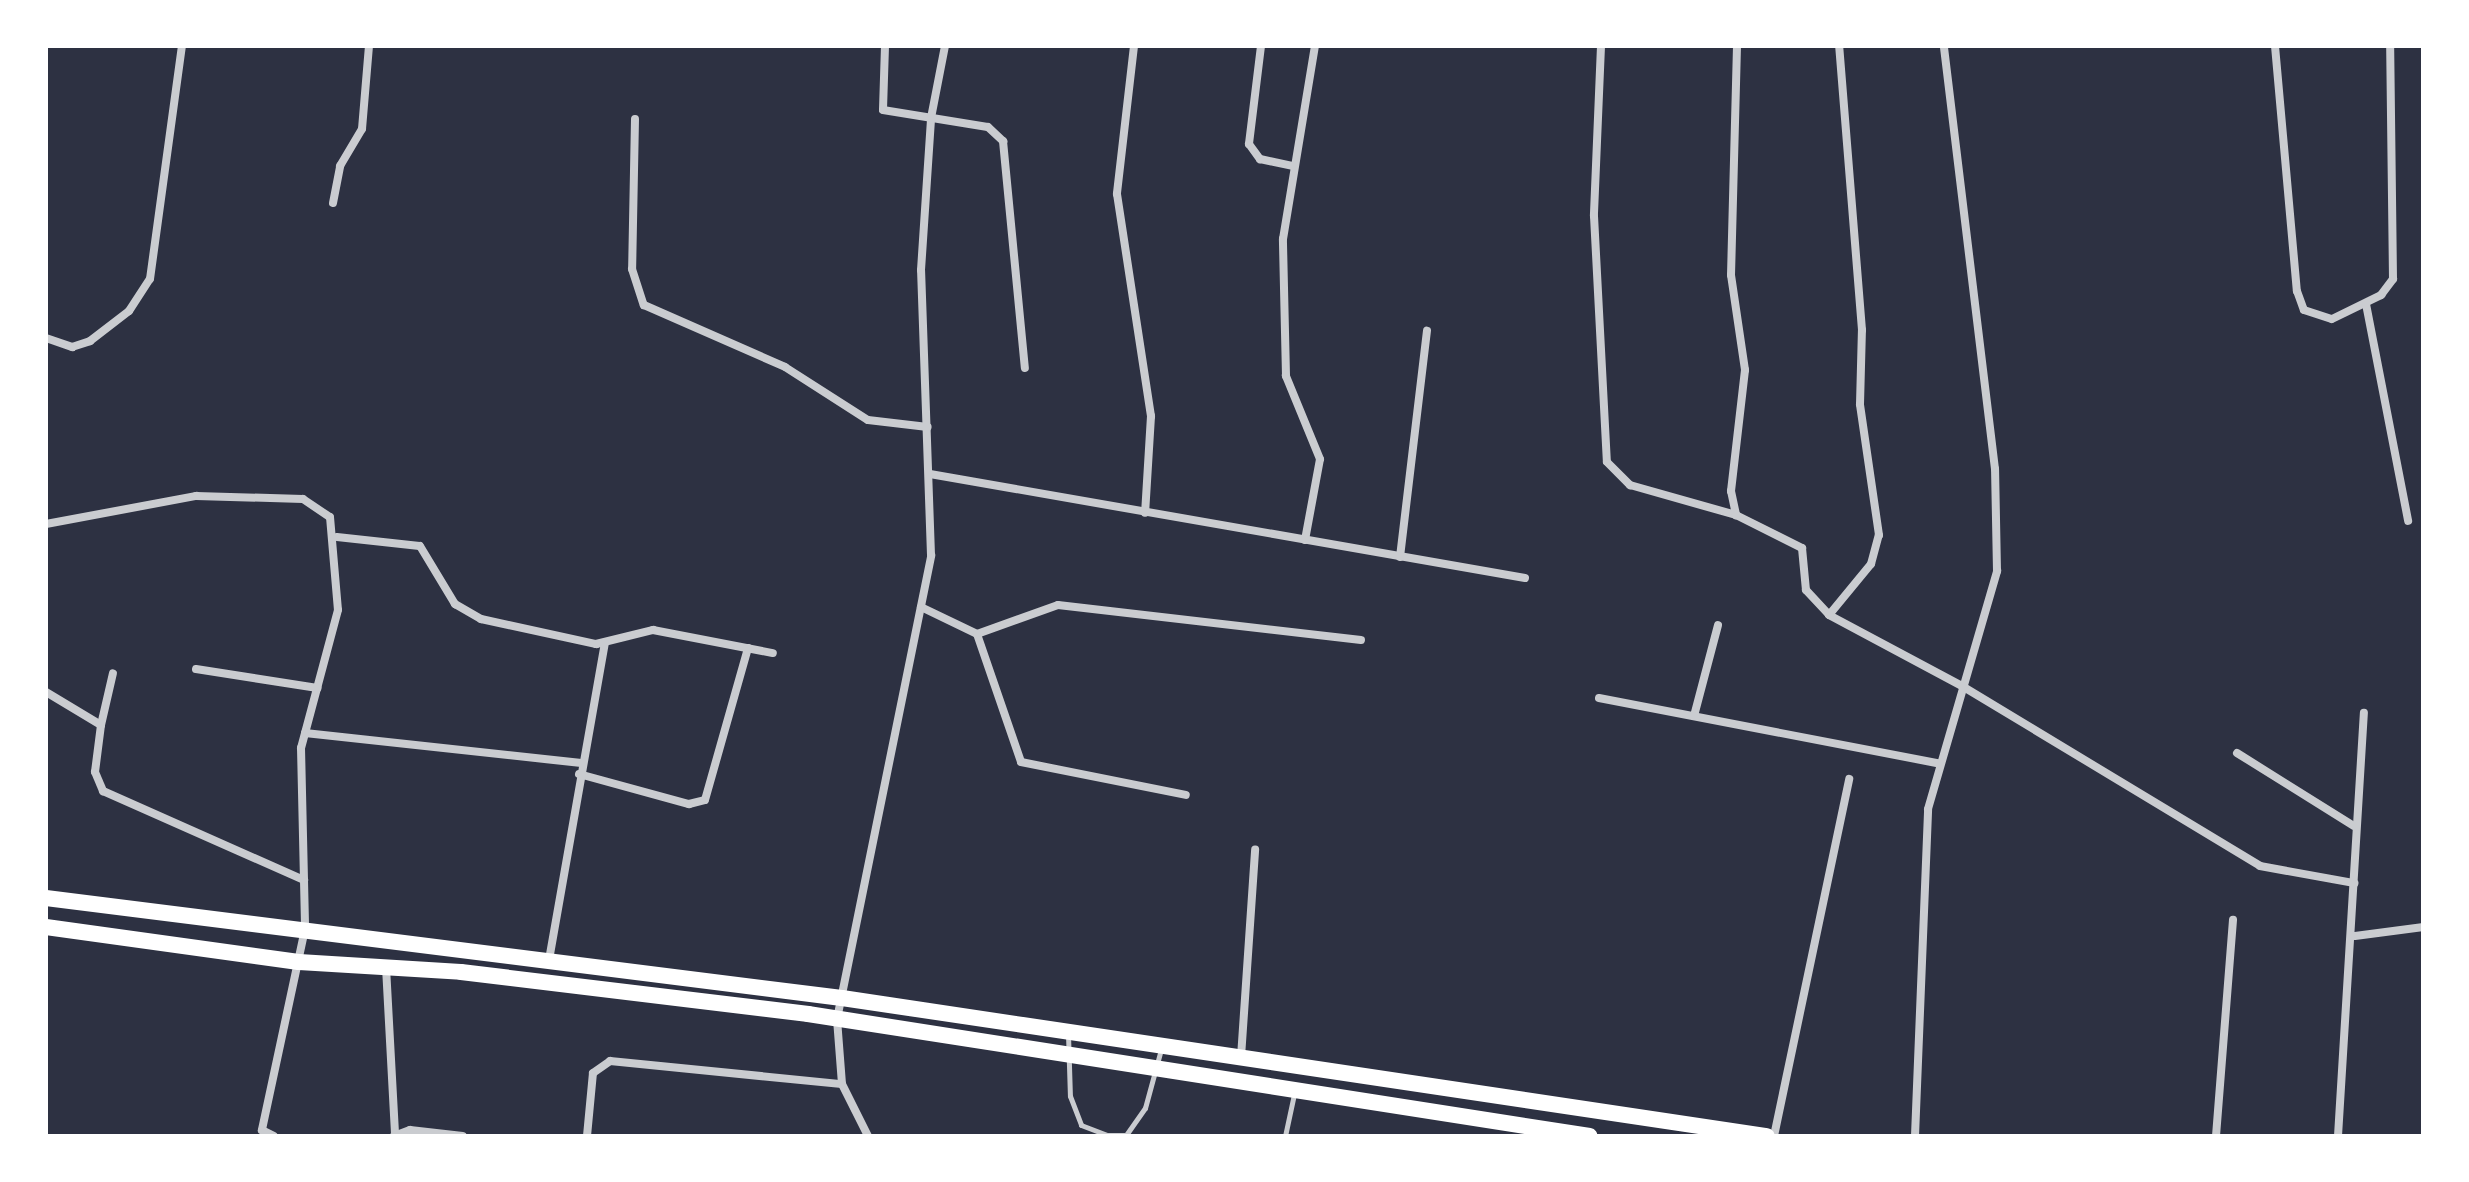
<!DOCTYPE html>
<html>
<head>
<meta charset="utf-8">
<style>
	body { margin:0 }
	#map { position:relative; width:2469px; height:1182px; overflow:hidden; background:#2d3142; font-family:Poppins,sans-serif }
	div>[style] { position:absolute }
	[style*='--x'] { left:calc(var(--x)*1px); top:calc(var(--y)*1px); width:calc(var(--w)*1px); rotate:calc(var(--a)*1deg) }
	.service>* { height:5px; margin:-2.5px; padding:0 2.5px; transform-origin:2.5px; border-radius:2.5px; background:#caccd0 }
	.minor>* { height:8px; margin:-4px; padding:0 4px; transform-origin:4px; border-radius:4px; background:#caccd0 }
	.primary>* { height:16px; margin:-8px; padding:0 8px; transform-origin:8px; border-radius:8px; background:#fff }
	span { translate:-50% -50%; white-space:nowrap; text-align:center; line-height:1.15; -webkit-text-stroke:8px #fff; paint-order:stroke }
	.frame { position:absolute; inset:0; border:48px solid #fff; pointer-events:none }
</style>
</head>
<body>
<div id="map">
	<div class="service">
		<div style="--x:1068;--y:1034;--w:62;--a:88.2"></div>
		<div style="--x:1070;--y:1096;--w:31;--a:69"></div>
		<div style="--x:1081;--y:1125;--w:28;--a:21"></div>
		<div style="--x:1107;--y:1135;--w:19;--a:0"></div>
		<div style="--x:1126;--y:1135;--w:33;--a:-55"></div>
		<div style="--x:1145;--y:1108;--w:61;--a:-74.8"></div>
		<div style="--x:1285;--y:1136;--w:43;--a:-77.9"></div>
	</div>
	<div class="minor">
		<div style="--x:885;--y:46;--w:64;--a:91.8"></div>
		<div style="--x:883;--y:110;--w:106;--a:9.2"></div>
		<div style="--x:988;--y:127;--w:21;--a:43"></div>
		<div style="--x:1003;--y:141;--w:228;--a:84.5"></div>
		<div style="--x:1134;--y:46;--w:149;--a:96.6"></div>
		<div style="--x:1117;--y:194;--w:225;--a:81.3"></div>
		<div style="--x:1151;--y:416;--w:97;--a:93.5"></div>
		<div style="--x:1261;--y:46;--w:99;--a:97"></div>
		<div style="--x:1249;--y:144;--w:19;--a:54"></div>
		<div style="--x:1260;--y:159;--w:33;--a:12"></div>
		<div style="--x:1601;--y:46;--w:170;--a:92.4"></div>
		<div style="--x:1594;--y:216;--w:246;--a:87"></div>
		<div style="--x:1607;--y:462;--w:33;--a:45"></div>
		<div style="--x:1630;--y:485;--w:110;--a:15.8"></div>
		<div style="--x:1737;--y:46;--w:229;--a:91.5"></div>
		<div style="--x:1731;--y:275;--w:96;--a:81.6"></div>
		<div style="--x:1745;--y:370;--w:122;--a:96.6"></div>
		<div style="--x:1731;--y:491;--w:25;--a:78"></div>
		<div style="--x:1736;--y:515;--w:74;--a:26.6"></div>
		<div style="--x:1802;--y:548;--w:42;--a:84.6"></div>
		<div style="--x:1806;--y:590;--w:34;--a:47"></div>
		<div style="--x:1829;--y:615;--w:151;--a:28.1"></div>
		<div style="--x:1962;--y:686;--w:348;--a:31.1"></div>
		<div style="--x:2260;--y:866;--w:96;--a:10.3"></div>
		<div style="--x:2275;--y:46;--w:246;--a:84.9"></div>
		<div style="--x:2297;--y:291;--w:20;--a:70"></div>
		<div style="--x:2304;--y:310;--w:29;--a:18"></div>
		<div style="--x:2332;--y:319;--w:55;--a:-26.1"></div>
		<div style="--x:2381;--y:295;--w:20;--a:-53"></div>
		<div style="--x:2393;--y:279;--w:233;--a:-90.7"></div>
		<div style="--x:635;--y:119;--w:150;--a:91.1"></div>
		<div style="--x:632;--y:269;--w:38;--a:72"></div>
		<div style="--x:644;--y:305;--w:154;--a:23.7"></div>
		<div style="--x:785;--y:367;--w:98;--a:32.6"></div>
		<div style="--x:868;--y:420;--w:60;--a:6.7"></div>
		<div style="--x:333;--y:203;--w:38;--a:-79"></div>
		<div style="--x:340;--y:166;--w:43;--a:-59.3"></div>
		<div style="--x:362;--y:129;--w:83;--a:-85.2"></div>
		<div style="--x:2366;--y:304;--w:221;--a:79"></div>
		<div style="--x:46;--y:338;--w:28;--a:19"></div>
		<div style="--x:72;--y:347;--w:19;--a:-18"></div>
		<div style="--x:90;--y:341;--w:49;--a:-37.6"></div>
		<div style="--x:129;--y:311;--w:38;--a:-57"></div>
		<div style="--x:150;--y:279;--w:235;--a:-82.2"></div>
		<div style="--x:930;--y:474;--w:604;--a:9.91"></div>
		<div style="--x:46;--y:524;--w:153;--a:-10.6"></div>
		<div style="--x:196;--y:496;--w:107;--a:1.6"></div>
		<div style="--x:303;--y:499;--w:32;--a:34"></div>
		<div style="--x:330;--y:517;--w:93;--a:85.1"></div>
		<div style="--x:338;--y:610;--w:143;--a:105"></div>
		<div style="--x:301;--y:748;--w:181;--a:88.7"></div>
		<div style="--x:305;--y:929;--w:206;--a:102.1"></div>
		<div style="--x:262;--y:1130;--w:13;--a:27"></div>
		<div style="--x:337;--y:537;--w:83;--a:6.2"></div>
		<div style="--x:420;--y:546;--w:68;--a:58.9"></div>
		<div style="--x:455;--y:604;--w:30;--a:30"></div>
		<div style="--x:481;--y:619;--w:118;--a:12.3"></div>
		<div style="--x:596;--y:644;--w:59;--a:-13.8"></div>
		<div style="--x:653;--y:630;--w:122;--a:10.9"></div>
		<div style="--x:1305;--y:540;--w:82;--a:-79.5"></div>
		<div style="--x:1320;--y:459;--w:90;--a:-112.3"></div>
		<div style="--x:1286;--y:376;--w:137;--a:-91.3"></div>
		<div style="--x:1283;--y:239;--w:196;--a:-80.6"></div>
		<div style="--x:1400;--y:557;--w:228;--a:-83.2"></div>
		<div style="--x:921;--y:607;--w:62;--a:25.7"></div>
		<div style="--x:977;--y:634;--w:86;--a:-19.7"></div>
		<div style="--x:1058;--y:605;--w:305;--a:6.6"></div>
		<div style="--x:1829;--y:615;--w:66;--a:-50.5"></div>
		<div style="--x:1871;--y:564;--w:30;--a:-75"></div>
		<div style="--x:1879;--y:535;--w:132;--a:-98.3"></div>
		<div style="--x:1860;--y:404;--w:74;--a:-88.5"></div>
		<div style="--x:1862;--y:330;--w:285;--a:-94.6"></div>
		<div style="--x:977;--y:634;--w:135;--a:71"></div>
		<div style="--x:1021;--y:762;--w:168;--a:11.3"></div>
		<div style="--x:196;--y:669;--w:123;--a:8.9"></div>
		<div style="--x:46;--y:692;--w:64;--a:31"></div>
		<div style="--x:101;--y:725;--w:47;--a:97.3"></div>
		<div style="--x:95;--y:772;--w:21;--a:67"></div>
		<div style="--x:103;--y:791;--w:220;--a:23.9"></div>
		<div style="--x:1599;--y:698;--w:345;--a:10.9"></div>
		<div style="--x:1694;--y:716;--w:94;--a:-75.2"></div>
		<div style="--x:101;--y:725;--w:53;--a:-77"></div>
		<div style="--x:305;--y:733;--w:278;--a:6.2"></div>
		<div style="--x:2237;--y:753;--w:138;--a:32"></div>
		<div style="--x:579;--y:774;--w:114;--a:15.3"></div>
		<div style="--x:689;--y:804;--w:16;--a:-14"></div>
		<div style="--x:705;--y:800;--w:158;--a:-74.2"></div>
		<div style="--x:2355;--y:936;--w:69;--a:-7.5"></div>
		<div style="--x:549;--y:960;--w:321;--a:-80"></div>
		<div style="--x:386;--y:967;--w:168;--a:86.9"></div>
		<div style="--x:1241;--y:1057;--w:208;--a:-86.1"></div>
		<div style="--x:394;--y:1136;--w:17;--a:-21"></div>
		<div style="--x:410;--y:1130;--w:53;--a:6.5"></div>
		<div style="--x:587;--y:1136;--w:63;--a:-84.6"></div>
		<div style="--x:593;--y:1073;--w:21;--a:-35"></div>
		<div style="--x:610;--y:1061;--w:233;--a:5.7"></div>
		<div style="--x:868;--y:1136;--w:58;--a:-116.6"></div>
		<div style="--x:842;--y:1084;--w:65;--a:-94.4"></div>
		<div style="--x:837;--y:1019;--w:473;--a:-78.5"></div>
		<div style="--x:931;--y:555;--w:285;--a:-92"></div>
		<div style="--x:921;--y:270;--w:152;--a:-86.2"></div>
		<div style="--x:931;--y:118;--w:73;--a:-79"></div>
		<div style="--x:1774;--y:1136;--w:365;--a:-78.1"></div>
		<div style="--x:1915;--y:1136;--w:327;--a:-87.7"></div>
		<div style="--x:1928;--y:809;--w:248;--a:-73.8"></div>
		<div style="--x:1997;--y:571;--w:102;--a:-91.1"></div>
		<div style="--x:1995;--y:469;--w:426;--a:-96.9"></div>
		<div style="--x:2216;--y:1136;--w:217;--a:-85.5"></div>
		<div style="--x:2338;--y:1136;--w:424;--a:-86.5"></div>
	</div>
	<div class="primary">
		<div style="--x:46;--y:898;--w:802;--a:7.16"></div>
		<div style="--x:842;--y:998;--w:935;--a:8.49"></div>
		<div style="--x:46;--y:927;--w:255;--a:7.9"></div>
		<div style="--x:299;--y:962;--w:162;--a:3.5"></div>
		<div style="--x:461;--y:972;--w:350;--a:6.9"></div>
		<div style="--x:808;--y:1014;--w:791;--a:8.87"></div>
	</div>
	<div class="frame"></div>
</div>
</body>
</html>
